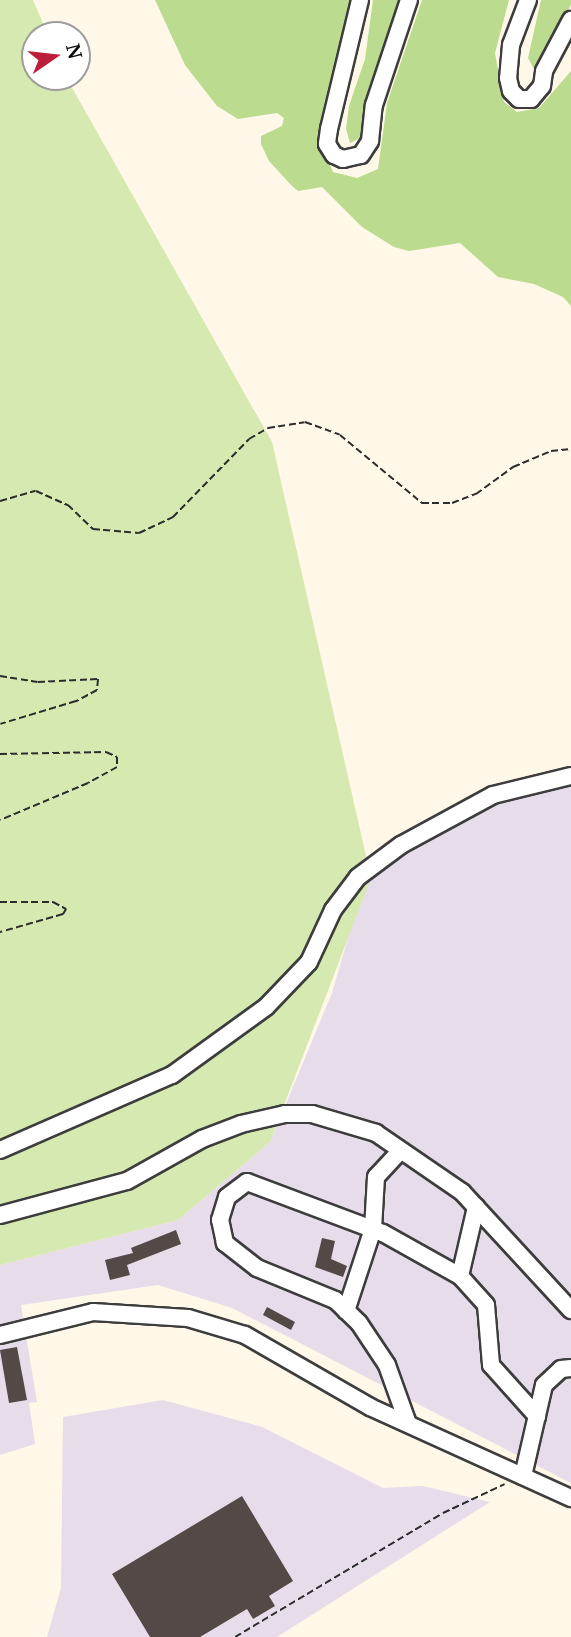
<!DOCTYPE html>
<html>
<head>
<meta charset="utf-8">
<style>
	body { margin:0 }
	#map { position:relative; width:571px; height:1637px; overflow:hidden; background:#fff7e7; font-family:"Noto Serif",serif }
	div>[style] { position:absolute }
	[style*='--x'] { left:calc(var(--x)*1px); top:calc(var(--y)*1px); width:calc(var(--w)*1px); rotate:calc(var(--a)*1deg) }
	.industrial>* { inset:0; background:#e7ddea }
	.green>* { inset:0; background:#d5e9b0 }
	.forest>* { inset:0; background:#bbdb8f }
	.building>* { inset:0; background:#534946 }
	.path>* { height:2px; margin-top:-1px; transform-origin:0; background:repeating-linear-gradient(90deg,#2c2c2c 0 7px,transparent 0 10.5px) }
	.roads { filter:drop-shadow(2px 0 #3d3d3d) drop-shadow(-2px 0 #3d3d3d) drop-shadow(0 2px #3d3d3d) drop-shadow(0 -2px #3d3d3d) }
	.minor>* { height:16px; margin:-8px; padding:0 8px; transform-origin:8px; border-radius:8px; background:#fff }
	span { translate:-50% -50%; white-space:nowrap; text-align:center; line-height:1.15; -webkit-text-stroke:7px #fff; paint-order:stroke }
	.north { position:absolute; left:21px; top:21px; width:70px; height:70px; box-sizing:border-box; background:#fff; border:2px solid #9d9d9d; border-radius:50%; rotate:76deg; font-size:19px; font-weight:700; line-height:28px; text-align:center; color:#0a0a0a }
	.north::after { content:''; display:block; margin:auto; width:24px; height:32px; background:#bd1f3b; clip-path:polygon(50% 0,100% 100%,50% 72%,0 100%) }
</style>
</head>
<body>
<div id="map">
	<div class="industrial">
		<div style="clip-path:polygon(571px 783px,571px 1483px,232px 1308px,158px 1285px,21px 1305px,37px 1402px,29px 1403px,35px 1444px,0 1455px,0 1265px,178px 1220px,270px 1142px,332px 993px,357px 907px,371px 878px,423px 837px,506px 795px)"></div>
		<div style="clip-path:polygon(163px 1400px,262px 1427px,383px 1488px,423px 1486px,490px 1502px,277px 1637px,47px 1637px,61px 1588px,63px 1417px)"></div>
	</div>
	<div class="green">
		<div style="clip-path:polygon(0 0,33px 0,48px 35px,35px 35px,35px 77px,66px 77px,272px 442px,371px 878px,270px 1142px,178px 1220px,0 1265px)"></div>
	</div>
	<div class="forest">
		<div style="clip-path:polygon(155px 0,352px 0,339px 83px,321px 143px,333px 172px,357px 178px,378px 169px,387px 103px,422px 0,509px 0,495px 53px,504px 102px,517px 112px,539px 108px,571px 71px,571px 306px,563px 297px,534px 284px,498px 277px,460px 243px,409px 251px,394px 247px,362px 227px,322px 187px,298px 191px,292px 186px,269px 161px,261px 144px,261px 136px,282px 126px,284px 118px,277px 113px,238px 119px,217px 106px,185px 65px)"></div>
		<div style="clip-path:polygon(373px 0,405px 0,364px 136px,350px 143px,346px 129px,349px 106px,365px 59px)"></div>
		<div style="clip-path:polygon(541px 0,571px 0,571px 4px,547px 61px,535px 71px,528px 58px)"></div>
	</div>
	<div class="building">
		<div style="clip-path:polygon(176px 1230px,181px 1244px,127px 1265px,130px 1275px,110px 1280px,105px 1260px,133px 1253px,131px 1248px)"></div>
		<div style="clip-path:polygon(322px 1238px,335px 1241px,331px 1259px,347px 1266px,343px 1277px,315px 1267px)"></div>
		<div style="clip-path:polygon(267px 1307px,295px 1322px,291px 1330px,263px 1315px)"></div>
		<div style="clip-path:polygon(17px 1347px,27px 1400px,9px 1403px,0 1350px)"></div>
		<div style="clip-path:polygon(242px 1496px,293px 1581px,269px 1596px,275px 1606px,253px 1619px,247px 1609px,200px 1637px,150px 1637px,112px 1574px)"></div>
	</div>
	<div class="path">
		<div style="--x:0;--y:501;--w:37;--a:-16"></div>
		<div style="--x:36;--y:491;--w:35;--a:24"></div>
		<div style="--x:68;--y:505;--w:35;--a:44"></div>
		<div style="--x:93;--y:529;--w:46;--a:5"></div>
		<div style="--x:139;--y:533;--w:38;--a:-25"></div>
		<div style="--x:173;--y:517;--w:109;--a:-45.7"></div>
		<div style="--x:249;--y:439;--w:22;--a:-30"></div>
		<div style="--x:268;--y:428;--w:37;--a:-9"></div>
		<div style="--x:305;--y:422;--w:37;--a:20"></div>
		<div style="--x:340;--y:435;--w:107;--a:39.7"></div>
		<div style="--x:422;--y:503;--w:30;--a:0"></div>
		<div style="--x:452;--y:503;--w:26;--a:-21"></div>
		<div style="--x:476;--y:494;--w:46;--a:-36.1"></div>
		<div style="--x:513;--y:467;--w:41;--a:-22.8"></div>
		<div style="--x:551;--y:451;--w:20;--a:-6"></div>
		<div style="--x:0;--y:676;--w:38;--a:9"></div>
		<div style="--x:38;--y:682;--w:60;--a:-2.9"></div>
		<div style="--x:98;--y:679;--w:11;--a:95"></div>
		<div style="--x:97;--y:690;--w:24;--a:152"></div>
		<div style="--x:76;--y:701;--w:79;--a:163.2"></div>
		<div style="--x:0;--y:754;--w:106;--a:-1.1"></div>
		<div style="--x:106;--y:752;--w:12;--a:24"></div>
		<div style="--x:117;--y:757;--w:10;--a:90"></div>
		<div style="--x:117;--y:767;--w:33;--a:151"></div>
		<div style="--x:88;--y:783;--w:95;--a:157.2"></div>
		<div style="--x:0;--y:902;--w:53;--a:0"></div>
		<div style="--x:53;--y:902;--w:15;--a:28"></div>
		<div style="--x:66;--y:909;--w:6;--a:121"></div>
		<div style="--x:63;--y:914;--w:66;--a:164.1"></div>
		<div style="--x:235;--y:1637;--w:242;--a:-30.8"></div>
		<div style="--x:443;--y:1513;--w:68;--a:-25.1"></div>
	</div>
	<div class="roads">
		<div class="minor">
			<div style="--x:360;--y:0;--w:133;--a:103.5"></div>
			<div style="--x:329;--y:129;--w:15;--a:98"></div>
			<div style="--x:327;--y:144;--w:13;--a:58"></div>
			<div style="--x:334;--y:155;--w:10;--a:24"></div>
			<div style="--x:343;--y:159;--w:18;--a:-13"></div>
			<div style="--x:361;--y:155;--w:17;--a:-57"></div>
			<div style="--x:370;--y:141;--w:36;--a:-84"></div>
			<div style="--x:374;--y:105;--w:111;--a:-71.6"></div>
			<div style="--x:528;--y:0;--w:48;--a:110.7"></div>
			<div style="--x:511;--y:45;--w:33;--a:95"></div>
			<div style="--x:508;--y:78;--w:13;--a:77"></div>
			<div style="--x:511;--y:91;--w:11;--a:45"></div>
			<div style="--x:519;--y:99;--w:12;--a:0"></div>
			<div style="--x:531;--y:99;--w:17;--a:-50"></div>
			<div style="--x:542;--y:86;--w:15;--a:-82"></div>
			<div style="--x:544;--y:71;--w:58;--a:-62.1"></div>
			<div style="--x:0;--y:1150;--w:188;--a:-23.6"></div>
			<div style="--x:172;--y:1075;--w:116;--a:-35.9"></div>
			<div style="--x:266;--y:1007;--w:62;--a:-46.3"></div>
			<div style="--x:309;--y:962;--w:57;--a:-65.2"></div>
			<div style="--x:333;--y:910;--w:41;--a:-52.9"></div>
			<div style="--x:358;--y:877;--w:54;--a:-36.7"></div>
			<div style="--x:401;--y:845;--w:105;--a:-28.5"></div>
			<div style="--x:493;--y:795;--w:80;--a:-13.7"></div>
			<div style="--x:0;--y:1215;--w:131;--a:-15"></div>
			<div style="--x:127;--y:1181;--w:86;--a:-29.2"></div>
			<div style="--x:202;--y:1139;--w:42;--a:-21"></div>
			<div style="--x:241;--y:1124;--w:45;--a:-12.8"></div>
			<div style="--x:285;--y:1114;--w:27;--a:0"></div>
			<div style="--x:312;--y:1114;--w:67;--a:16.5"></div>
			<div style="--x:376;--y:1133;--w:104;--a:34.5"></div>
			<div style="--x:462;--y:1192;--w:161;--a:47.3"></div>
			<div style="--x:460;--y:1276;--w:71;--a:-76.9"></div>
			<div style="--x:346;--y:1311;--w:86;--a:-71.8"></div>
			<div style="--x:373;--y:1229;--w:52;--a:-86.7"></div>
			<div style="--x:376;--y:1177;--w:35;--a:-47"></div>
			<div style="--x:0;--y:1335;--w:96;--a:-13.9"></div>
			<div style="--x:93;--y:1312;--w:95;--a:3.6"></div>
			<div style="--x:188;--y:1318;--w:59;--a:16.6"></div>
			<div style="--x:245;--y:1335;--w:144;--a:29.9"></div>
			<div style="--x:370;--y:1407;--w:221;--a:24.4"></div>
			<div style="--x:407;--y:1421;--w:59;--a:-109.7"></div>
			<div style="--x:387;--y:1365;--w:50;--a:-123.7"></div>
			<div style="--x:359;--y:1323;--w:33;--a:-136"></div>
			<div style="--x:335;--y:1300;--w:84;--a:-157.7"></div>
			<div style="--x:257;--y:1268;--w:41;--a:-142"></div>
			<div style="--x:225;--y:1243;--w:24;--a:-102"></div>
			<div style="--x:220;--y:1220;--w:24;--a:-73"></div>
			<div style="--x:227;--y:1197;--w:25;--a:-37"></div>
			<div style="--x:247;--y:1182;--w:145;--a:20.6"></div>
			<div style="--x:383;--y:1233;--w:88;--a:29.2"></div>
			<div style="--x:460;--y:1276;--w:39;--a:48"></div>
			<div style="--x:486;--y:1305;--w:60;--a:85.2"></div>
			<div style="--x:491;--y:1365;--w:69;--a:48"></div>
			<div style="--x:523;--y:1476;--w:93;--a:-77"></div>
			<div style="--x:544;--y:1385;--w:23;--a:-43"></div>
			<div style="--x:561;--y:1369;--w:10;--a:-6"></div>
		</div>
	</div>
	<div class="north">N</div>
</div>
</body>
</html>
